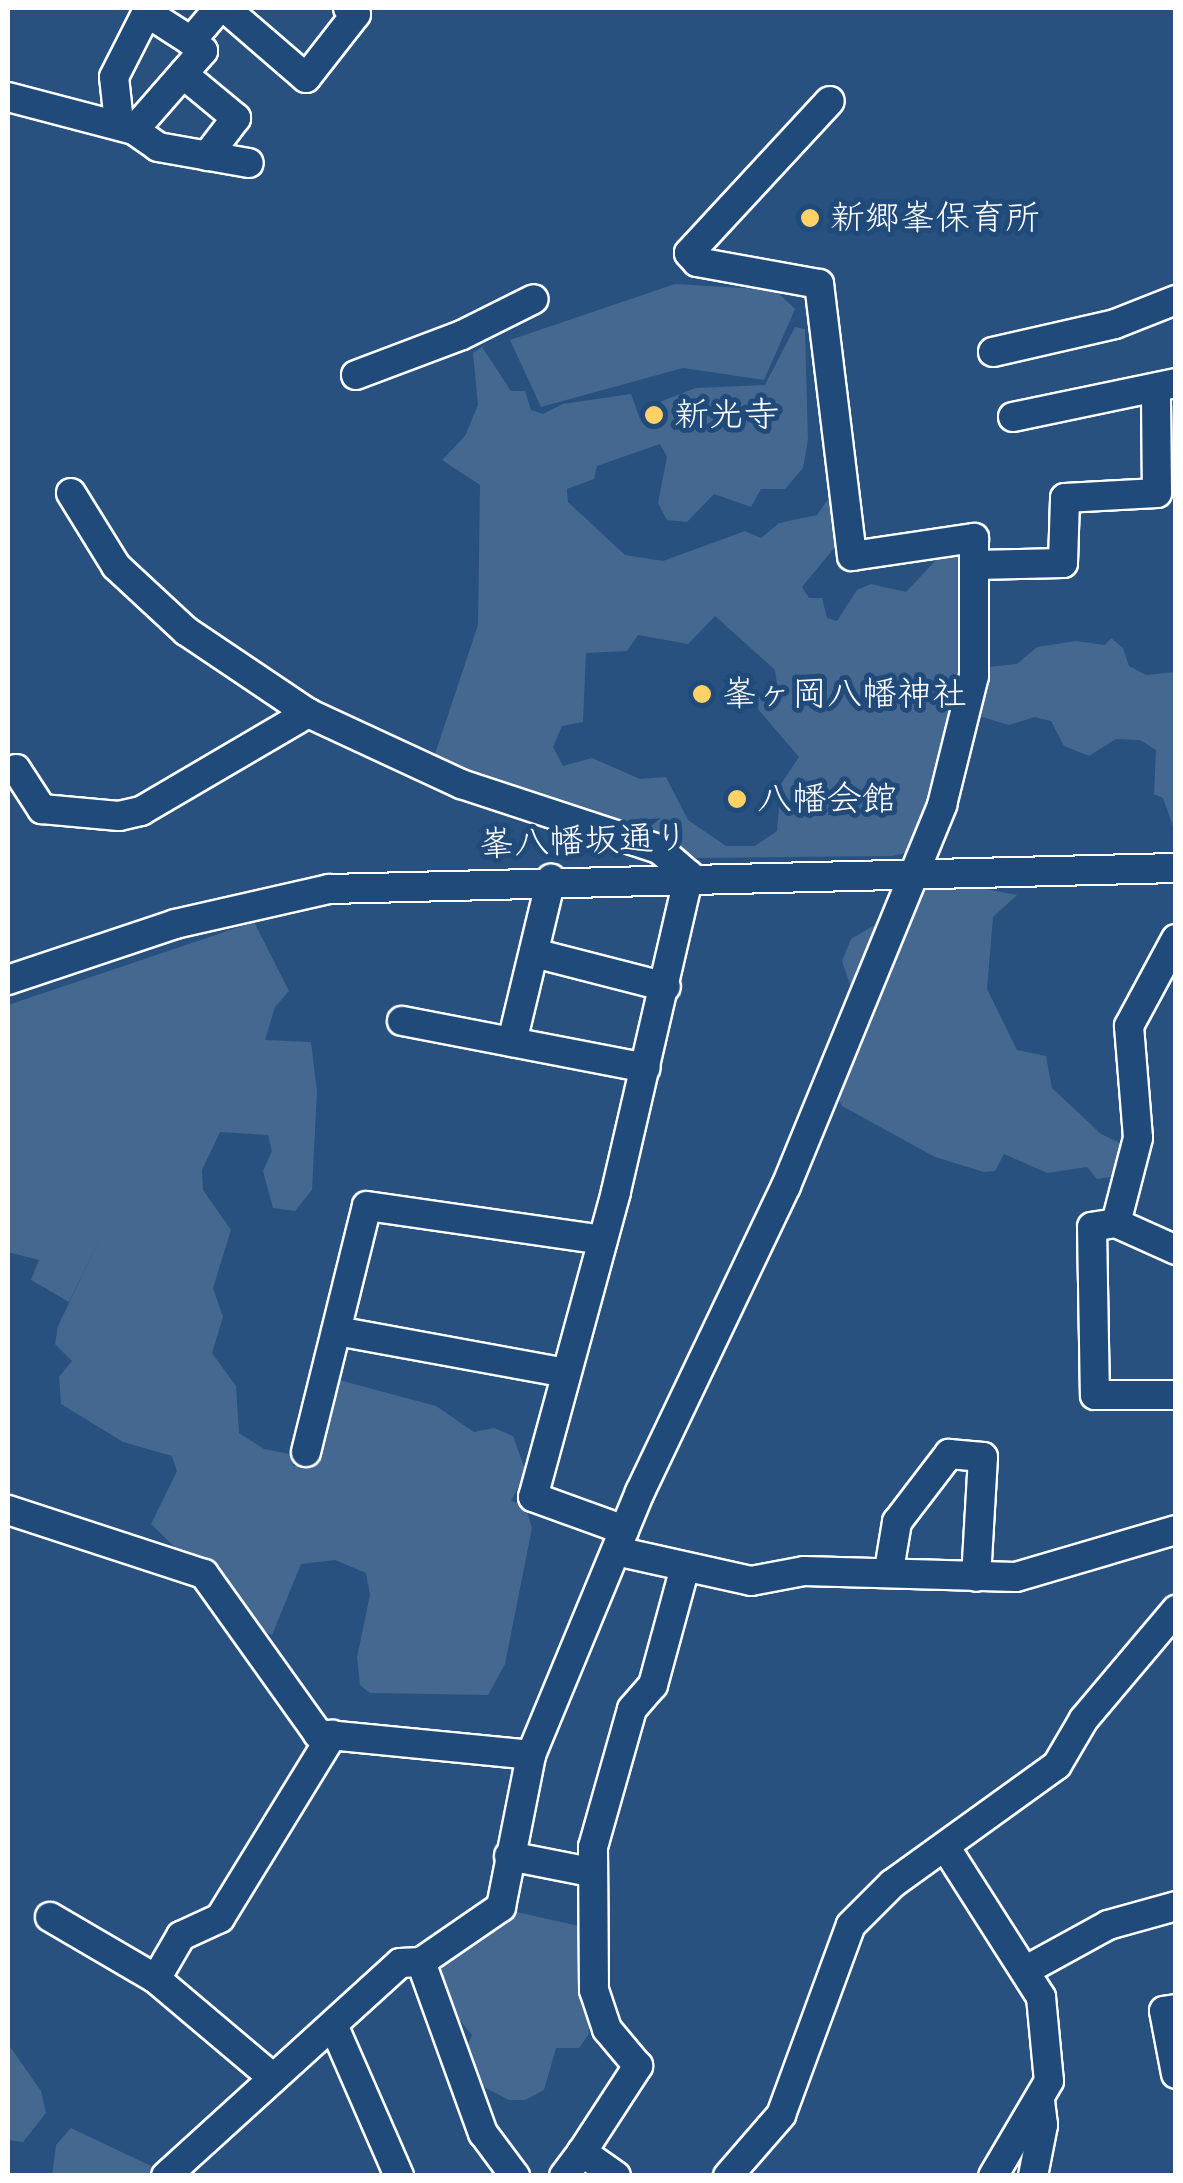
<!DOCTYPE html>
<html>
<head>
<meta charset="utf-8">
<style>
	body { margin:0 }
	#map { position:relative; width:1183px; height:2183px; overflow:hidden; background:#28517f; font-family:"Comic Neue","Klee One",sans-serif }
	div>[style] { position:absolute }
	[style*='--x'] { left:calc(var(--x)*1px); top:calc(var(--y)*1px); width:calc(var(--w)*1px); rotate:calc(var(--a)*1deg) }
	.green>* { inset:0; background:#446890 }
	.roads { filter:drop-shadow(2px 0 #fff) drop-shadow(-2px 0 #fff) drop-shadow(0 2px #fff) drop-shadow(0 -2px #fff) }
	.minor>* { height:28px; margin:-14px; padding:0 14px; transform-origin:14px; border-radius:14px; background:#1f4a7a }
	.dots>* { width:28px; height:28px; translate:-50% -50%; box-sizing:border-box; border:5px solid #1f4a7a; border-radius:50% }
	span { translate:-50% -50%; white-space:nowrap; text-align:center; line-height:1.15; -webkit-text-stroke:10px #1f4a7a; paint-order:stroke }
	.poi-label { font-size:35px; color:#fff }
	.left { translate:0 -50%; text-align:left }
	.street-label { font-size:35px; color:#fff }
	.frame { position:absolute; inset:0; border:10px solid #fff; pointer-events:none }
</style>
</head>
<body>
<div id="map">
	<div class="green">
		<div style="clip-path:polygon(675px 284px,775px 290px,795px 309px,764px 380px,683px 368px,541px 407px,510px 340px)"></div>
		<div style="clip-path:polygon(evenodd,795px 327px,805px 329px,808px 440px,803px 468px,785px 489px,761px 489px,751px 507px,714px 494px,687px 522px,667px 520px,658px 503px,667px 457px,660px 444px,597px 466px,594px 479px,567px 489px,568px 502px,625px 555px,663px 561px,745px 531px,761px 538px,779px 523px,817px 515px,829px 498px,842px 513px,835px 547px,802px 587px,809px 598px,822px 598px,827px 618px,837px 621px,857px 590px,871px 584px,906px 592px,937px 559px,966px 555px,987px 667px,1017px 664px,1037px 647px,1076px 641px,1105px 645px,1111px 638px,1123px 648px,1129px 666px,1146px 675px,1175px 672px,1175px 832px,1163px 798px,1154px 794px,1156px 750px,1140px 740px,1116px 739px,1089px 756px,1064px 746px,1051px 721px,1035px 717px,1009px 725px,975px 715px,917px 850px,892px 856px,693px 858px,551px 807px,541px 793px,524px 799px,428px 775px,478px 625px,480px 485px,442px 460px,465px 436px,478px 405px,473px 353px,482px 347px,511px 391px,525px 391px,531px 410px,543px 414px,563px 404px,631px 394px,640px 419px,652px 418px,662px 401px,696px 388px,765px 385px,795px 327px,715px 616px,775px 670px,778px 691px,759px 697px,758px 709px,799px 757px,781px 784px,777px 831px,755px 846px,726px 846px,688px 820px,666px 777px,640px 779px,592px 758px,563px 766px,553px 747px,562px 726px,583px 722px,586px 653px,627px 651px,638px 635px,688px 644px,715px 616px)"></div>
		<div style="clip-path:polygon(964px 885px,1017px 895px,993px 917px,987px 989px,1017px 1050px,1046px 1056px,1052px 1088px,1101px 1134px,1120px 1143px,1130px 1157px,1118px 1176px,1097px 1179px,1087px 1167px,1047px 1173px,1004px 1154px,995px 1171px,984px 1172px,935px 1157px,842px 1106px,831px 1084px,857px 1005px,842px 961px,851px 939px,887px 918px,900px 887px)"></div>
		<div style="clip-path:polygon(254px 922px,289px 991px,275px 1007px,265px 1040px,311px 1042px,317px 1091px,312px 1190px,295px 1211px,273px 1208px,263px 1171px,272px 1151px,268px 1135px,220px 1132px,202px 1170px,203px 1190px,231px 1230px,213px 1288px,223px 1317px,212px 1353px,236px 1386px,239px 1433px,264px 1449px,289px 1454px,293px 1466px,305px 1468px,325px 1394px,339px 1380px,436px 1406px,474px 1432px,494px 1428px,513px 1436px,526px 1472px,511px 1501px,525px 1505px,532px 1528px,505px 1664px,488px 1695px,370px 1693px,360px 1685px,357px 1657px,370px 1595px,366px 1573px,335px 1560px,301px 1564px,272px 1635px,255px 1626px,151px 1524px,177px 1471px,172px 1456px,123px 1442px,61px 1404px,59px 1377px,72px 1361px,55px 1344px,58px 1326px,103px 1232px,69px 1302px,31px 1280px,39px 1260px,8px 1252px,8px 1005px)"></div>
		<div style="clip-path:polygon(512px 1911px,579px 1926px,589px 2034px,579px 2048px,556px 2048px,544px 2090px,525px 2100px,509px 2100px,480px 2085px,467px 2047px,472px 2035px,445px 2002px,437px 1978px,445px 1962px)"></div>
		<div style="clip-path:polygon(8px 2044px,41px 2091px,46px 2113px,23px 2142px,8px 2140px)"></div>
		<div style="clip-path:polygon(71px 2128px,153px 2167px,161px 2175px,52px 2176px,56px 2145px)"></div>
	</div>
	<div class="roads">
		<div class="minor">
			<div style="--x:225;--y:8;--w:107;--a:40.8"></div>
			<div style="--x:306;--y:78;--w:81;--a:-52"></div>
			<div style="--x:356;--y:14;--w:10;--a:-143"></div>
			<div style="--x:146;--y:12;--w:54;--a:32.8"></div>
			<div style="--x:183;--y:74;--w:69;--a:39.7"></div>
			<div style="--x:236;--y:118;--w:48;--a:127.3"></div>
			<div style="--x:8;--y:97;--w:130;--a:14.7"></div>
			<div style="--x:134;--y:130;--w:105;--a:-48.9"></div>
			<div style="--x:203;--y:51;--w:16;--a:-140"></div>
			<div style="--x:191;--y:41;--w:43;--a:-49.7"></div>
			<div style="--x:119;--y:122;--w:45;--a:-96.3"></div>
			<div style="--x:114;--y:77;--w:77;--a:-63.1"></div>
			<div style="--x:134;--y:130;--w:29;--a:35"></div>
			<div style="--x:158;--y:147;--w:92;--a:10"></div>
			<div style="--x:993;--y:352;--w:125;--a:-12.9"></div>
			<div style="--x:1115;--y:324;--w:66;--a:-21.5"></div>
			<div style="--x:356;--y:375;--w:113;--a:-20.7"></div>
			<div style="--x:462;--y:335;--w:80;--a:-26.6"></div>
			<div style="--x:1013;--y:417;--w:167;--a:-11.8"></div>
			<div style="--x:71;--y:493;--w:86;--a:58.3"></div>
			<div style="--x:116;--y:566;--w:96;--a:42.9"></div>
			<div style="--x:186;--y:631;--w:147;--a:33.9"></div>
			<div style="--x:308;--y:713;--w:169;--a:24.9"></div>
			<div style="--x:461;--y:784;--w:208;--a:18.2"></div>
			<div style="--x:659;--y:849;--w:40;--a:41"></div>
			<div style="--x:689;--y:875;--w:325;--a:103"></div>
			<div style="--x:616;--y:1192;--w:316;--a:105.2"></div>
			<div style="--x:533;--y:1497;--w:97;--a:19.9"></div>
			<div style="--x:976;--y:565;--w:87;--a:-1.3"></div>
			<div style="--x:1063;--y:563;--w:65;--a:-88.2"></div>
			<div style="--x:1065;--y:498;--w:92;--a:-3.1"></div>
			<div style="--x:1157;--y:493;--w:104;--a:-90.6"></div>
			<div style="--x:16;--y:769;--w:48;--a:57"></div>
			<div style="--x:42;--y:809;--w:77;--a:5.2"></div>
			<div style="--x:119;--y:816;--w:23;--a:-13"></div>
			<div style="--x:141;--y:811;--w:194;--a:-30.4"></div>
			<div style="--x:1176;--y:939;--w:99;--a:118.4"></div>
			<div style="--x:1129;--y:1026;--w:112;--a:85.4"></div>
			<div style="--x:1138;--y:1138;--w:88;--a:104.5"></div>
			<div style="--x:1116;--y:1223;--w:66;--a:24.2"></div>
			<div style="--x:534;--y:953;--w:136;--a:14.4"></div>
			<div style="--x:8;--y:980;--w:176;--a:-18.5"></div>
			<div style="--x:175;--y:924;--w:158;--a:-12.8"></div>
			<div style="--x:329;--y:889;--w:847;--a:-1.42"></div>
			<div style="--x:402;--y:1021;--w:248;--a:10.9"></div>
			<div style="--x:512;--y:1042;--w:168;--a:-76.5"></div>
			<div style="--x:1116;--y:1223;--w:24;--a:171"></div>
			<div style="--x:1092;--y:1227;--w:168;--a:89"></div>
			<div style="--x:1095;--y:1395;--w:81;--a:0"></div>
			<div style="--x:337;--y:1331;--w:233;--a:10.4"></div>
			<div style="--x:306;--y:1452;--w:253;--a:-76.1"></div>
			<div style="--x:367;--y:1206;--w:238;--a:8.2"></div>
			<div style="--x:8;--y:1510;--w:206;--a:18.1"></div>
			<div style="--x:204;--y:1574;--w:196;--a:54.5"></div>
			<div style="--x:318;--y:1734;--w:214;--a:5.6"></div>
			<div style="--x:616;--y:1551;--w:138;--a:12.5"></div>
			<div style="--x:751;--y:1581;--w:54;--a:-10.7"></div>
			<div style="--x:804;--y:1571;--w:212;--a:1.6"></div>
			<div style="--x:1016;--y:1577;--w:167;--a:-16.4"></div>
			<div style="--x:889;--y:1570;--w:49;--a:-80.5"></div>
			<div style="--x:897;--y:1522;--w:86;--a:-52.6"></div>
			<div style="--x:949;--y:1454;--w:34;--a:5"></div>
			<div style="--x:983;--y:1457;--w:120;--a:93.3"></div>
			<div style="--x:946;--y:1848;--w:177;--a:57.5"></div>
			<div style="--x:1041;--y:1997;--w:84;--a:84.6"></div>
			<div style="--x:1049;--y:2081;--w:110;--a:120.5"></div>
			<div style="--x:509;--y:1856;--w:83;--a:11.2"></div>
			<div style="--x:50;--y:1917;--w:123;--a:30.3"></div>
			<div style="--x:156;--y:1979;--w:153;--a:40.2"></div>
			<div style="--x:421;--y:1962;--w:182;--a:70.1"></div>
			<div style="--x:483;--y:2133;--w:54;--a:53.3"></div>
			<div style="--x:1028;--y:1969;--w:91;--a:-28.8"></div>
			<div style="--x:1108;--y:1925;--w:71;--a:-15.6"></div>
			<div style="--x:156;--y:1979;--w:50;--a:-59.8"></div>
			<div style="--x:181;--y:1936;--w:43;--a:-24.8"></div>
			<div style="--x:220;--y:1918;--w:215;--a:-58.5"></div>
			<div style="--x:1176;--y:2009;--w:12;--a:171"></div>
			<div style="--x:1164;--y:2011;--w:64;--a:79.2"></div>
			<div style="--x:334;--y:2027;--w:163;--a:66.4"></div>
			<div style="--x:166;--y:2176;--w:316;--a:-42.3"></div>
			<div style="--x:400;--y:1963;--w:21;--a:-3"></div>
			<div style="--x:421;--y:1962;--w:97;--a:-34.5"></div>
			<div style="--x:501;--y:1907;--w:155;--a:-78.8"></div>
			<div style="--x:531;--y:1755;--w:285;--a:-67.5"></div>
			<div style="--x:640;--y:1492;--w:339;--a:-64.5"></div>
			<div style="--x:786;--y:1186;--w:412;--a:-67.7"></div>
			<div style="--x:942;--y:805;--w:133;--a:-76.1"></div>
			<div style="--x:974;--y:676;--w:138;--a:-90"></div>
			<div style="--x:974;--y:538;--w:123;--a:171.6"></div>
			<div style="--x:852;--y:556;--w:274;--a:-96.9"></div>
			<div style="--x:819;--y:284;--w:124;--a:-169.8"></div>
			<div style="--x:697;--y:262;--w:12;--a:-132"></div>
			<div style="--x:689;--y:253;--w:207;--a:-47.2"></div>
			<div style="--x:564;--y:2176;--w:30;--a:-53"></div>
			<div style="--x:616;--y:2176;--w:42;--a:-144.8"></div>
			<div style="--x:582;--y:2152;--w:103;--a:-56.9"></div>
			<div style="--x:638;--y:2066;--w:48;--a:-130"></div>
			<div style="--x:607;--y:2029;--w:41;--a:-108.4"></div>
			<div style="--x:594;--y:1990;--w:143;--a:-90.4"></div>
			<div style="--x:593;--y:1847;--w:143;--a:-74.2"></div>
			<div style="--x:632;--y:1709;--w:32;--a:-49"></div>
			<div style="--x:653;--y:1685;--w:122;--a:-74.8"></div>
			<div style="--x:728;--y:2176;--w:81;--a:-49"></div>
			<div style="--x:781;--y:2115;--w:202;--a:-69.8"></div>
			<div style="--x:851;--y:1925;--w:58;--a:-45"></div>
			<div style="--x:892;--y:1884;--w:203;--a:-35.8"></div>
			<div style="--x:1057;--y:1765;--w:53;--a:-59.6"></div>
			<div style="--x:1084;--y:1719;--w:143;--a:-49.8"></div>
			<div style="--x:1033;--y:2176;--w:52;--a:-78.9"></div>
			<div style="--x:1043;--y:2125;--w:23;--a:-97"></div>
		</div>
	</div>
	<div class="dots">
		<div style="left:810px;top:218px;background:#ffd166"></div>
		<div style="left:654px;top:415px;background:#ffd166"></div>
		<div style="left:702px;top:694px;background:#ffd166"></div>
		<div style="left:737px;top:799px;background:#ffd166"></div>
	</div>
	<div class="poi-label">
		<span class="left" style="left:830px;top:218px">新郷峯保育所</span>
		<span class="left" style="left:674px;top:415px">新光寺</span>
		<span class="left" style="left:722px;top:694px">峯ヶ岡八幡神社</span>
		<span class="left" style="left:757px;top:799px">八幡会館</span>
	</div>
	<div class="street-label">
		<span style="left:584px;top:841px;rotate:-2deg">峯八幡坂通り</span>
	</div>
	<div class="frame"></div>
</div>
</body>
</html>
